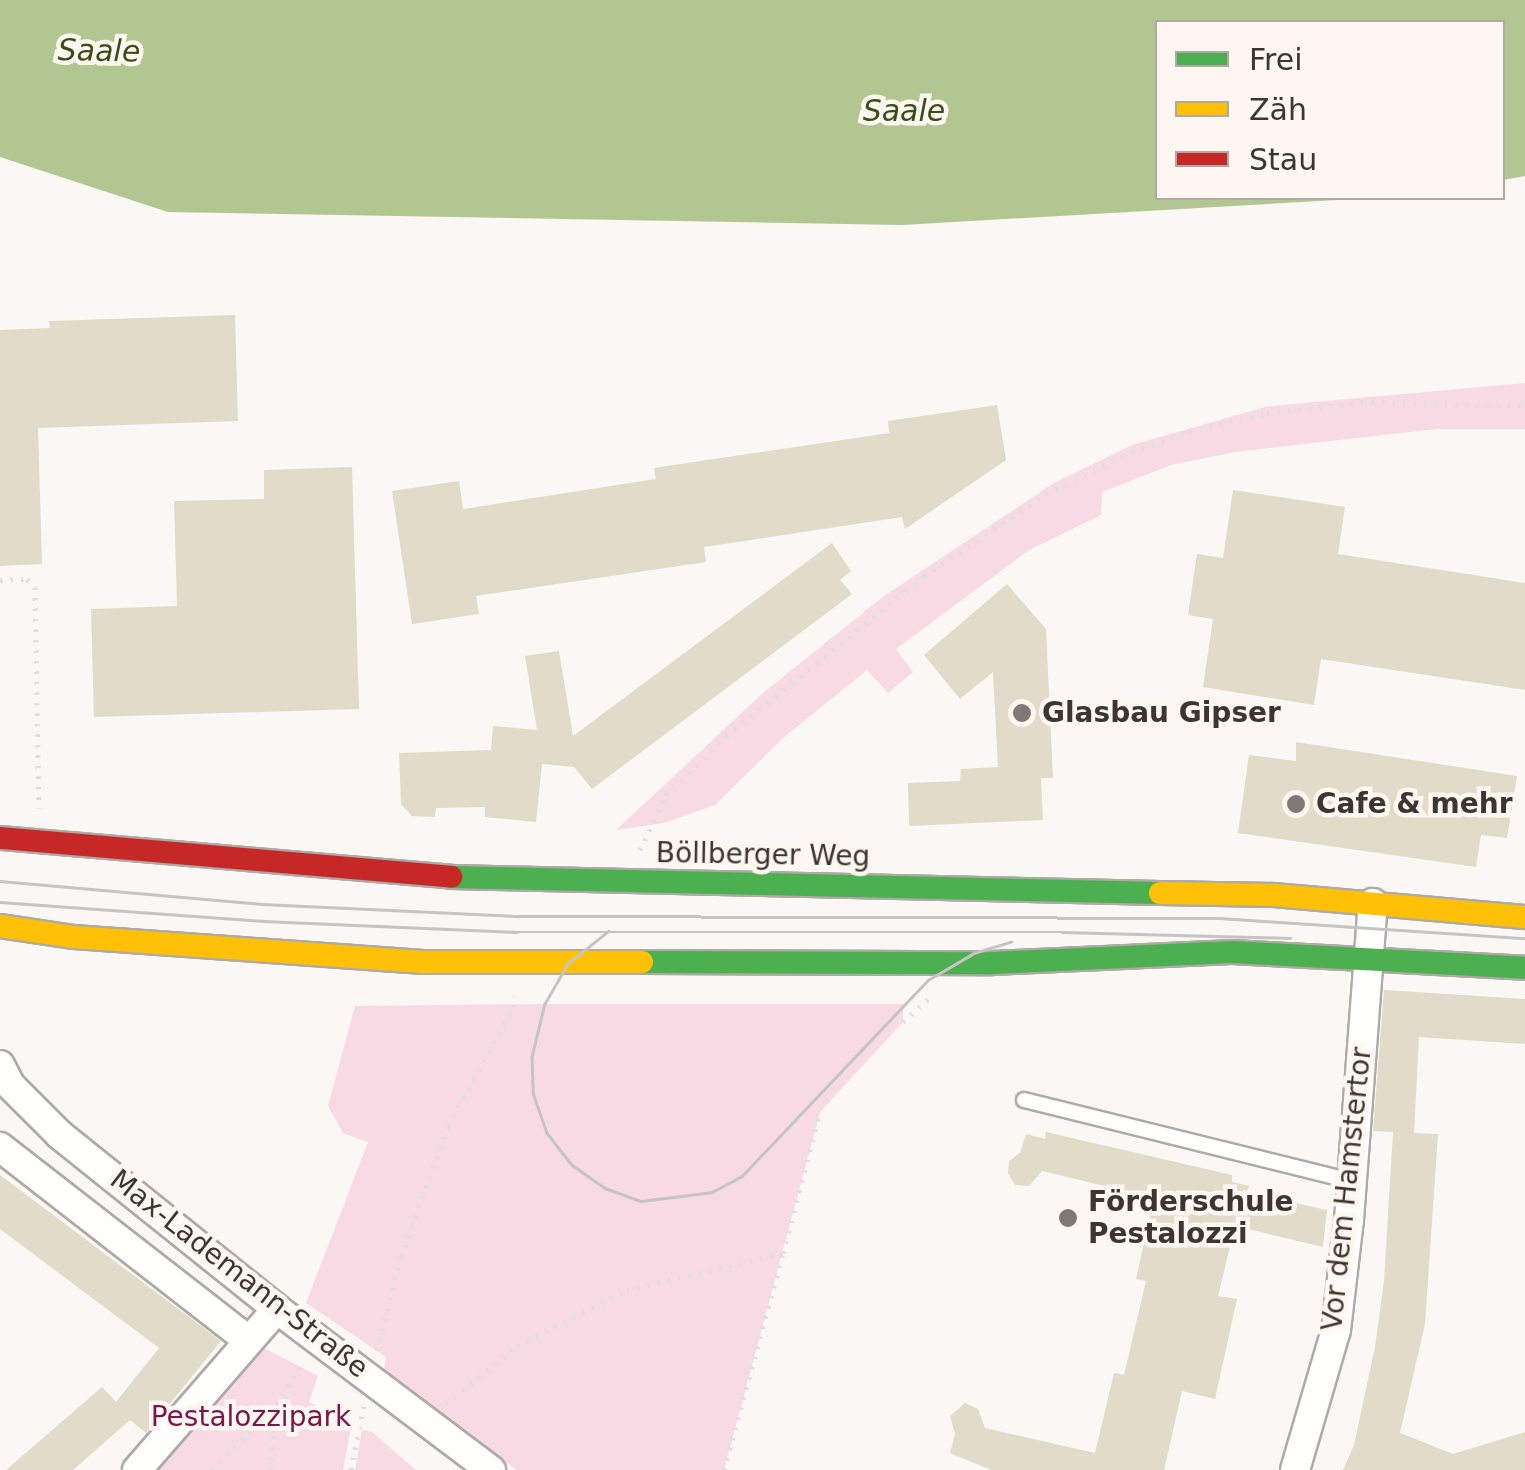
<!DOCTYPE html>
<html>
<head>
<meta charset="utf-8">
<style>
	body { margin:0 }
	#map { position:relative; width:1525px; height:1470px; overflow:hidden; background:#faf7f4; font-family:"DejaVu Sans",sans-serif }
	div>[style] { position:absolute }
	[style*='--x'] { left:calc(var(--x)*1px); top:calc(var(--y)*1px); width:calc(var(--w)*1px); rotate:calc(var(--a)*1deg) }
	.green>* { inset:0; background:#f8dae4 }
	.water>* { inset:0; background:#b1c690 }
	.building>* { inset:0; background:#e1dbca }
	.path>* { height:5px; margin-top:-2.5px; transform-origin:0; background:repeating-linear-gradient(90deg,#e0dfdf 0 2.5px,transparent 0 10.5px) }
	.roads { filter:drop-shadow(2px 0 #aeaaa6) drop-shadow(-2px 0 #aeaaa6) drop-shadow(0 2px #aeaaa6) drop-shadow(0 -2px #aeaaa6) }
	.lane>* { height:14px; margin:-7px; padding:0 7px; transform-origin:7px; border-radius:7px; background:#fefefd }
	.street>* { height:28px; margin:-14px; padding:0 14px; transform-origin:14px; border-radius:14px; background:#fefefd }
	.fast>* { height:22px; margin:-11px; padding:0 11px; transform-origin:11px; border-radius:11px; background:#4caf50 }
	.slow>* { height:22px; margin:-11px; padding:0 11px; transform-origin:11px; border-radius:11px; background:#ffc107 }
	.jam>* { height:22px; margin:-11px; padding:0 11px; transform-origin:11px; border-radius:11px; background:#c62828 }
	.tram>* { height:2.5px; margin:-1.25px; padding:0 1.25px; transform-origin:1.25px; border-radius:1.25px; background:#c5c4c3 }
	.dots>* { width:28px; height:28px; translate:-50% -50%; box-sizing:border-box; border:5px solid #fdf6f1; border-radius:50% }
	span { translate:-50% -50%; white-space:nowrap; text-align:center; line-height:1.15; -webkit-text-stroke:9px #fdf6f1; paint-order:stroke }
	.poi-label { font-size:28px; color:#3c3530; font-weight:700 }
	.left { translate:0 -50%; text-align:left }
	.street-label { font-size:28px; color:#3c3530 }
	.park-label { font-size:28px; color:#78184a }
	.water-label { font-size:30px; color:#394d17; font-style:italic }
	.legend { position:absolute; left:1155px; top:20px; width:350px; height:180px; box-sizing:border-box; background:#fdf6f1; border:2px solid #b0a9a4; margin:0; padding:12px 18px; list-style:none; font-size:30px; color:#3c3530 }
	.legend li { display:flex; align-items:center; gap:20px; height:50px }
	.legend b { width:50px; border:2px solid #b0a9a4 }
</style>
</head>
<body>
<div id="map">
	<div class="green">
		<div style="clip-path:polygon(1525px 383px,1525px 429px,1436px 429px,1235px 452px,1171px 465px,1102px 492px,1101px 515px,1029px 550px,896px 649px,913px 672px,888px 693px,867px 670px,783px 738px,715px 805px,664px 823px,616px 830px,763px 693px,884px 596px,1054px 483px,1132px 445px,1269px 406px)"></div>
		<div style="clip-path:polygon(545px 1004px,903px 1004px,903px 1022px,820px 1112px,724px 1470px,517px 1470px,383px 1373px,386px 1357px,306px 1303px,368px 1142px,343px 1133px,328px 1106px,355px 1006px)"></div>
		<div style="clip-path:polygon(247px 1339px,318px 1376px,309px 1402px,352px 1422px,343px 1470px,137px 1470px)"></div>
		<div style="clip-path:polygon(362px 1430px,372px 1432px,416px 1470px,355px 1470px)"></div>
	</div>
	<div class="water">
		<div style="clip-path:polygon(0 0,1525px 0,1525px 176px,1503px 180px,1502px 22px,1158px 22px,1158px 198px,1372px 198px,902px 225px,168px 212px,0 157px)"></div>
	</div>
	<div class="building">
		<div style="clip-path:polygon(235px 315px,238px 421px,38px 428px,42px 564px,0 566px,0 330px,50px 328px,49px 321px)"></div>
		<div style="clip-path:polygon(997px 405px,1006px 460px,905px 529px,902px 517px,704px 547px,706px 562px,476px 596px,479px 614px,412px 624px,392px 491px,459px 481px,463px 509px,656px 479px,654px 468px,889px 433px,888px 421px)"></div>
		<div style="clip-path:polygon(352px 467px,359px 709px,94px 717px,91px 609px,177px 606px,174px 501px,264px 499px,264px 470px)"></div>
		<div style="clip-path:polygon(1233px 490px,1345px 507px,1338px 554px,1525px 583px,1525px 690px,1321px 659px,1314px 705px,1203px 687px,1213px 619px,1188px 615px,1197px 554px,1223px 558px)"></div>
		<div style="clip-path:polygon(832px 543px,851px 571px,840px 580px,852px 594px,592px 789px,574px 767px,542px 764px,536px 822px,485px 817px,485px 807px,436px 808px,435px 817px,412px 816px,401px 804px,399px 753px,491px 750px,493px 726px,537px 730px,525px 656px,559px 651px,573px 736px)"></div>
		<div style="clip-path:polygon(1007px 584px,1046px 629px,1053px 778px,1041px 778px,1043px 820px,909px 826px,908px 783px,960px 781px,961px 769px,998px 767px,993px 672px,960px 699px,924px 655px)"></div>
		<div style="clip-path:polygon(1296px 742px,1517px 776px,1507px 838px,1481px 835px,1476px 867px,1238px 833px,1249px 755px,1296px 761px)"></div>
		<div style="clip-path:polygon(1384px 990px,1525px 999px,1525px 1044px,1419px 1037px,1414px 1133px,1438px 1134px,1425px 1324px,1400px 1433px,1453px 1454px,1525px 1432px,1525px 1470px,1343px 1470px,1354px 1445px,1375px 1347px,1384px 1281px,1393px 1132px,1373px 1131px)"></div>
		<div style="clip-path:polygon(1046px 1132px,1232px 1175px,1232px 1182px,1249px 1186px,1247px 1192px,1327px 1210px,1323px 1247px,1235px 1226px,1218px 1296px,1237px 1299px,1215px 1399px,1182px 1391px,1164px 1470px,991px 1470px,950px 1453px,955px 1434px,950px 1416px,965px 1403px,978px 1409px,985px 1428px,1095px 1453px,1114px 1373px,1124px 1375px,1146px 1281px,1136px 1279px,1154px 1198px,1042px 1171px,1029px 1186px,1015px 1185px,1008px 1173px,1009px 1161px,1020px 1153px,1026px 1134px,1045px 1139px)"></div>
		<div style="clip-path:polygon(0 1175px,221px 1341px,146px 1433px,130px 1420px,73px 1470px,6px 1470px,102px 1387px,116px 1402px,159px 1348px,0 1229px)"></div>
	</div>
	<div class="path">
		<div style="--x:0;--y:580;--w:27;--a:-2"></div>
		<div style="--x:27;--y:579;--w:11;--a:45"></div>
		<div style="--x:35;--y:587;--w:221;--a:89"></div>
		<div style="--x:640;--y:850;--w:60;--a:-64.3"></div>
		<div style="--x:666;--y:796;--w:74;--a:-45.5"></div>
		<div style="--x:718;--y:743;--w:265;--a:-39"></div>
		<div style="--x:924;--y:576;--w:147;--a:-33.9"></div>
		<div style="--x:1046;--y:494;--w:96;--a:-26"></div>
		<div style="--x:1132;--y:452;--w:61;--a:-20.2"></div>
		<div style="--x:1189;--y:431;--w:80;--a:-13"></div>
		<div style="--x:1267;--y:413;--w:95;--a:-6.7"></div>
		<div style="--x:1361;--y:402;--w:164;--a:1.4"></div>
		<div style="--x:903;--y:1022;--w:37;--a:-43"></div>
		<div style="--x:377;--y:1351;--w:97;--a:-75.7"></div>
		<div style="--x:401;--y:1257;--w:139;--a:-70.3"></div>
		<div style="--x:448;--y:1126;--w:136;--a:-61"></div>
		<div style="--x:514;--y:1007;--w:11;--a:-85"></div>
		<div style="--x:446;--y:1404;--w:92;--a:-39.2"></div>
		<div style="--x:517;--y:1346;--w:123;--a:-27"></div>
		<div style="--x:627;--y:1290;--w:160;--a:-13.3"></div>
		<div style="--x:783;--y:1253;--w:146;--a:-75.3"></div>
		<div style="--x:212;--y:1470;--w:92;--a:-45"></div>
		<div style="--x:277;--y:1405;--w:50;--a:-59.8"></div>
		<div style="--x:270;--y:1470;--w:62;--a:-84.5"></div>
		<div style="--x:351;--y:1470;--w:65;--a:-78.5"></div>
		<div style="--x:724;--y:1470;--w:225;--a:-74.8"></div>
	</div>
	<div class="roads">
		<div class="lane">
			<div style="--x:1024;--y:1100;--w:338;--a:13.9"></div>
		</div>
		<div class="street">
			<div style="--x:0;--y:1065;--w:22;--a:63"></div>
			<div style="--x:10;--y:1085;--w:71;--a:45"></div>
			<div style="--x:60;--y:1135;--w:278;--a:38.7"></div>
			<div style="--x:277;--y:1309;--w:268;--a:37"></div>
			<div style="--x:0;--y:1147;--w:313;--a:37.9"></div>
			<div style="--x:137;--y:1470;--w:213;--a:-49"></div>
			<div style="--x:1295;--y:1470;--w:146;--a:-73.7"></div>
			<div style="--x:1336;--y:1330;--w:111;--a:-83.3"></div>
			<div style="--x:1349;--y:1220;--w:318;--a:-85.7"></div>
		</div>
		<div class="fast">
			<div style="--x:451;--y:877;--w:709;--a:1.29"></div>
			<div style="--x:642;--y:962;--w:350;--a:0.2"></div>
			<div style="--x:992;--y:963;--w:240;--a:-2.6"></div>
			<div style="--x:1232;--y:952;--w:293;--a:3.1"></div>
		</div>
		<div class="slow">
			<div style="--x:1160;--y:893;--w:113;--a:1"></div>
			<div style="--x:1273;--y:895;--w:253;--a:5"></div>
			<div style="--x:0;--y:926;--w:75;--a:8.5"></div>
			<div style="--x:74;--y:937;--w:350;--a:4.1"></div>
			<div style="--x:423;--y:962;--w:219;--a:0"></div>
		</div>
		<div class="jam">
			<div style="--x:0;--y:838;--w:453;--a:4.9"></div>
		</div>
	</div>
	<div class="tram">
		<div style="--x:0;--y:881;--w:263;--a:5"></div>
		<div style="--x:262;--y:904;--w:257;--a:2.7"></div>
		<div style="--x:519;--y:916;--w:701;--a:0.16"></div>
		<div style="--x:1220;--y:918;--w:306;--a:3.8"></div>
		<div style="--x:0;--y:902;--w:264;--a:4.1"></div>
		<div style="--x:263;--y:921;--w:254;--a:2.5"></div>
		<div style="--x:517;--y:932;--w:545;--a:0"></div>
		<div style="--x:1062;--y:932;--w:228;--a:1.5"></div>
		<div style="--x:609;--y:931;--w:53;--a:141.2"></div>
		<div style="--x:568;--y:964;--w:46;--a:119.9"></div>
		<div style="--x:545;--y:1004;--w:55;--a:103.8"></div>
		<div style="--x:532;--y:1057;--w:36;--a:88"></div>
		<div style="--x:533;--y:1093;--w:42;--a:70.7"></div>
		<div style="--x:547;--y:1133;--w:39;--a:52"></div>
		<div style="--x:571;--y:1164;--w:42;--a:35.2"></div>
		<div style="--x:605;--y:1188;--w:38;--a:20"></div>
		<div style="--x:641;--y:1201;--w:72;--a:-7.2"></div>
		<div style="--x:712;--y:1192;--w:34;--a:-28"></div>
		<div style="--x:742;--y:1176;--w:270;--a:-46.5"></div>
		<div style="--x:928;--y:980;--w:53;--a:-30.4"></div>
		<div style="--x:974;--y:953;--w:39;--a:-17"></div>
	</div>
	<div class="dots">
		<div style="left:1022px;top:713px;background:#7e7975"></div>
		<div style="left:1296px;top:804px;background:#7e7975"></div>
		<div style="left:1068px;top:1218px;background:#7e7975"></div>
	</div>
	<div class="poi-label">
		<span class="left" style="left:1042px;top:713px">Glasbau Gipser</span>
		<span class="left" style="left:1316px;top:804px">Cafe &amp; mehr</span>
		<span class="left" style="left:1088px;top:1218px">Förderschule<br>Pestalozzi</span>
	</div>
	<div class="street-label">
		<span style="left:763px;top:855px;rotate:1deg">Böllberger Weg</span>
		<span style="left:1347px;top:1189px;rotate:-84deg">Vor dem Hamstertor</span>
		<span style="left:239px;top:1274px;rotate:38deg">Max-Lademann-Straße</span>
	</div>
	<div class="park-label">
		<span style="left:251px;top:1417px">Pestalozzipark</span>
	</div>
	<div class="water-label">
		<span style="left:99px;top:51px;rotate:1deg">Saale</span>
		<span style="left:904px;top:111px">Saale</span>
	</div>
	<ul class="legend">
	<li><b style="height:12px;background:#4caf50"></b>Frei</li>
	<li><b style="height:12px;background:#ffc107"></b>Zäh</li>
	<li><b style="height:12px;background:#c62828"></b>Stau</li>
	</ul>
</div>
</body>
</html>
